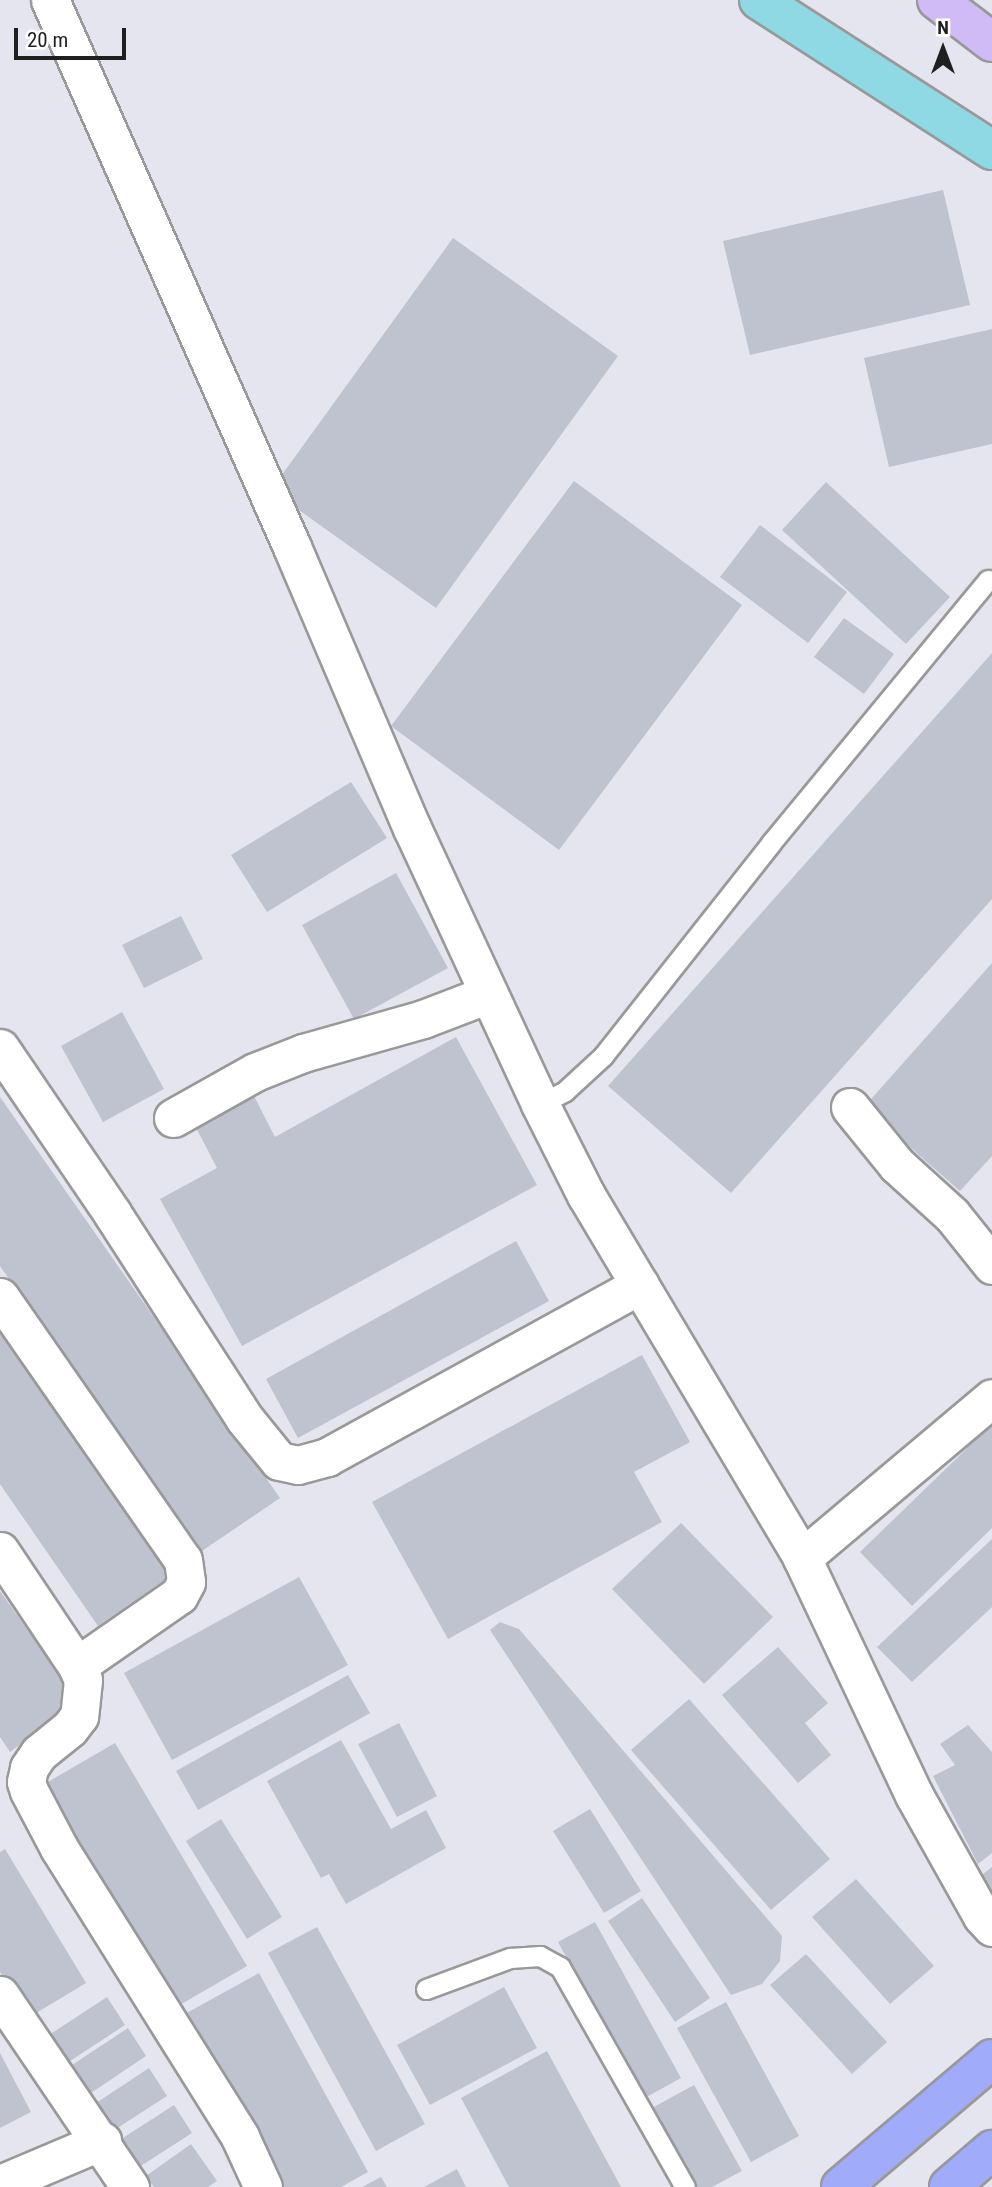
<!DOCTYPE html>
<html>
<head>
<meta charset="utf-8">
<style>
	body { margin:0 }
	#map { position:relative; width:992px; height:2187px; overflow:hidden; background:#e5e5ef; font-family:"Roboto Condensed",sans-serif }
	div>[style] { position:absolute }
	[style*='--x'] { left:calc(var(--x)*1px); top:calc(var(--y)*1px); width:calc(var(--w)*1px); rotate:calc(var(--a)*1deg) }
	.building>* { inset:0; background:#bec3cf }
	.roads { filter:drop-shadow(2px 0 #999) drop-shadow(-2px 0 #999) drop-shadow(0 2px #999) drop-shadow(0 -2px #999) }
	.lane>* { height:19px; margin:-9.5px; padding:0 9.5px; transform-origin:9.5px; border-radius:9.5px; background:#fff }
	.street>* { height:37px; margin:-18.5px; padding:0 18.5px; transform-origin:18.5px; border-radius:18.5px; background:#fff }
	.secondary>* { height:38px; margin:-19px; padding:0 19px; transform-origin:19px; border-radius:19px; background:#d1bbf7 }
	.primary>* { height:38px; margin:-19px; padding:0 19px; transform-origin:19px; border-radius:19px; background:#a0abf9 }
	.highway>* { height:38px; margin:-19px; padding:0 19px; transform-origin:19px; border-radius:19px; background:#8fd9e4 }
	span { translate:-50% -50%; white-space:nowrap; text-align:center; line-height:1.15; -webkit-text-stroke:5px #fff; paint-order:stroke }
	.north { position:absolute; left:908px; top:14px; width:70px; height:70px; -webkit-text-stroke:5px #fff; paint-order:stroke; rotate:0deg; font-size:19px; font-weight:700; line-height:28px; text-align:center; color:#1f1f1f }
	.north::after { content:''; display:block; margin:auto; width:24px; height:32px; background:#1f1f1f; clip-path:polygon(50% 0,100% 100%,50% 72%,0 100%) }
	.scale { position:absolute; left:14px; top:28px; width:112px; height:32px; box-sizing:border-box; border:4px solid #1f1f1f; border-top:0; padding-left:9px; font-size:21px; line-height:24px; white-space:nowrap; color:#1f1f1f; -webkit-text-stroke:5px #fff; paint-order:stroke }
</style>
</head>
<body>
<div id="map">
	<div class="building">
		<div style="clip-path:polygon(943px 190px,970px 305px,750px 355px,723px 241px)"></div>
		<div style="clip-path:polygon(453px 238px,618px 356px,436px 608px,271px 490px)"></div>
		<div style="clip-path:polygon(992px 329px,992px 444px,889px 467px,864px 358px)"></div>
		<div style="clip-path:polygon(574px 481px,742px 605px,559px 850px,391px 726px)"></div>
		<div style="clip-path:polygon(826px 482px,950px 597px,906px 644px,782px 530px)"></div>
		<div style="clip-path:polygon(760px 525px,847px 592px,808px 643px,720px 577px)"></div>
		<div style="clip-path:polygon(844px 618px,894px 654px,864px 694px,814px 657px)"></div>
		<div style="clip-path:polygon(992px 653px,992px 899px,731px 1193px,608px 1086px)"></div>
		<div style="clip-path:polygon(351px 782px,387px 838px,267px 912px,231px 855px)"></div>
		<div style="clip-path:polygon(396px 873px,448px 968px,354px 1019px,302px 925px)"></div>
		<div style="clip-path:polygon(181px 916px,203px 959px,144px 988px,122px 945px)"></div>
		<div style="clip-path:polygon(992px 963px,992px 1156px,960px 1191px,864px 1107px)"></div>
		<div style="clip-path:polygon(122px 1012px,164px 1089px,103px 1122px,61px 1046px)"></div>
		<div style="clip-path:polygon(456px 1037px,537px 1185px,242px 1346px,160px 1199px,217px 1168px,193px 1122px,252px 1092px,275px 1137px)"></div>
		<div style="clip-path:polygon(0 1097px,280px 1498px,199px 1553px,0 1266px)"></div>
		<div style="clip-path:polygon(516px 1241px,549px 1301px,298px 1438px,266px 1379px)"></div>
		<div style="clip-path:polygon(0 1320px,176px 1572px,98px 1626px,0 1484px)"></div>
		<div style="clip-path:polygon(642px 1355px,690px 1442px,634px 1472px,662px 1522px,448px 1639px,372px 1502px)"></div>
		<div style="clip-path:polygon(992px 1424px,992px 1528px,912px 1606px,860px 1552px)"></div>
		<div style="clip-path:polygon(681px 1523px,773px 1617px,704px 1684px,612px 1589px)"></div>
		<div style="clip-path:polygon(992px 1539px,992px 1607px,912px 1682px,877px 1647px)"></div>
		<div style="clip-path:polygon(299px 1577px,348px 1665px,172px 1760px,124px 1673px)"></div>
		<div style="clip-path:polygon(0 1591px,79px 1703px,10px 1752px,0 1737px)"></div>
		<div style="clip-path:polygon(500px 1622px,519px 1629px,782px 1936px,780px 1961px,762px 1984px,731px 1995px,490px 1630px)"></div>
		<div style="clip-path:polygon(778px 1647px,828px 1703px,805px 1723px,831px 1755px,798px 1783px,722px 1695px)"></div>
		<div style="clip-path:polygon(348px 1675px,370px 1713px,198px 1810px,176px 1771px)"></div>
		<div style="clip-path:polygon(689px 1699px,830px 1859px,771px 1910px,631px 1750px)"></div>
		<div style="clip-path:polygon(399px 1723px,437px 1796px,397px 1817px,358px 1744px)"></div>
		<div style="clip-path:polygon(968px 1725px,992px 1752px,992px 1853px,978px 1864px,933px 1776px,955px 1765px,940px 1744px)"></div>
		<div style="clip-path:polygon(341px 1740px,391px 1829px,426px 1810px,446px 1848px,346px 1904px,329px 1874px,321px 1878px,267px 1781px)"></div>
		<div style="clip-path:polygon(115px 1743px,247px 1966px,166px 2013px,34px 1790px)"></div>
		<div style="clip-path:polygon(590px 1809px,641px 1891px,604px 1913px,553px 1831px)"></div>
		<div style="clip-path:polygon(221px 1819px,282px 1917px,247px 1939px,186px 1841px)"></div>
		<div style="clip-path:polygon(5px 1849px,86px 1983px,28px 2018px,0 1972px,0 1852px)"></div>
		<div style="clip-path:polygon(992px 1867px,992px 1907px,973px 1882px)"></div>
		<div style="clip-path:polygon(856px 1879px,934px 1966px,890px 2004px,812px 1917px)"></div>
		<div style="clip-path:polygon(642px 1898px,710px 1998px,675px 2022px,608px 1921px)"></div>
		<div style="clip-path:polygon(595px 1922px,681px 2078px,643px 2099px,558px 1942px)"></div>
		<div style="clip-path:polygon(317px 1927px,425px 2124px,376px 2151px,268px 1953px)"></div>
		<div style="clip-path:polygon(806px 1954px,887px 2042px,852px 2074px,770px 1985px)"></div>
		<div style="clip-path:polygon(259px 1973px,368px 2172px,341px 2187px,276px 2187px,183px 2015px)"></div>
		<div style="clip-path:polygon(504px 1987px,537px 2048px,430px 2105px,397px 2045px)"></div>
		<div style="clip-path:polygon(107px 1997px,125px 2025px,67px 2063px,49px 2035px)"></div>
		<div style="clip-path:polygon(726px 2002px,799px 2136px,751px 2162px,677px 2028px)"></div>
		<div style="clip-path:polygon(128px 2028px,146px 2056px,88px 2095px,69px 2067px)"></div>
		<div style="clip-path:polygon(547px 2051px,621px 2187px,509px 2187px,461px 2098px)"></div>
		<div style="clip-path:polygon(0 2053px,31px 2112px,0 2128px)"></div>
		<div style="clip-path:polygon(149px 2068px,167px 2096px,108px 2134px,90px 2107px)"></div>
		<div style="clip-path:polygon(694px 2085px,742px 2171px,712px 2187px,695px 2187px,652px 2108px)"></div>
		<div style="clip-path:polygon(174px 2105px,192px 2133px,133px 2171px,115px 2143px)"></div>
		<div style="clip-path:polygon(191px 2144px,217px 2181px,208px 2187px,154px 2187px,146px 2176px)"></div>
		<div style="clip-path:polygon(457px 2169px,466px 2187px,424px 2187px)"></div>
		<div style="clip-path:polygon(381px 2177px,387px 2187px,362px 2187px)"></div>
	</div>
	<div class="roads">
		<div class="lane">
			<div style="--x:540;--y:1104;--w:28;--a:-27"></div>
			<div style="--x:565;--y:1091;--w:52;--a:-42.6"></div>
			<div style="--x:603;--y:1056;--w:271;--a:-51.7"></div>
			<div style="--x:771;--y:843;--w:341;--a:-50.5"></div>
			<div style="--x:426;--y:1989;--w:90;--a:-20.3"></div>
			<div style="--x:510;--y:1958;--w:30;--a:-4"></div>
			<div style="--x:540;--y:1956;--w:23;--a:29"></div>
			<div style="--x:560;--y:1967;--w:253;--a:60.4"></div>
		</div>
		<div class="street">
			<div style="--x:50;--y:0;--w:598;--a:66.13"></div>
			<div style="--x:292;--y:547;--w:306;--a:66.9"></div>
			<div style="--x:412;--y:828;--w:304;--a:65.1"></div>
			<div style="--x:540;--y:1104;--w:102;--a:63.2"></div>
			<div style="--x:586;--y:1195;--w:422;--a:59.2"></div>
			<div style="--x:802;--y:1558;--w:262;--a:64.7"></div>
			<div style="--x:914;--y:1795;--w:139;--a:60.7"></div>
			<div style="--x:982;--y:1916;--w:15;--a:48"></div>
			<div style="--x:0;--y:1048;--w:199;--a:55.8"></div>
			<div style="--x:112;--y:1213;--w:244;--a:57.2"></div>
			<div style="--x:244;--y:1418;--w:55;--a:50.9"></div>
			<div style="--x:279;--y:1461;--w:19;--a:12"></div>
			<div style="--x:298;--y:1465;--w:30;--a:-15"></div>
			<div style="--x:327;--y:1457;--w:357;--a:-28.8"></div>
			<div style="--x:850;--y:1107;--w:75;--a:51"></div>
			<div style="--x:897;--y:1165;--w:74;--a:42.3"></div>
			<div style="--x:952;--y:1215;--w:64;--a:51.3"></div>
			<div style="--x:173;--y:1118;--w:94;--a:-29.3"></div>
			<div style="--x:255;--y:1072;--w:52;--a:-21.6"></div>
			<div style="--x:303;--y:1053;--w:125;--a:-15.8"></div>
			<div style="--x:423;--y:1019;--w:70;--a:-21"></div>
			<div style="--x:0;--y:1297;--w:320;--a:55.2"></div>
			<div style="--x:183;--y:1560;--w:22;--a:82"></div>
			<div style="--x:186;--y:1582;--w:15;--a:118"></div>
			<div style="--x:179;--y:1595;--w:124;--a:145.2"></div>
			<div style="--x:0;--y:1551;--w:138;--a:56.2"></div>
			<div style="--x:77;--y:1666;--w:15;--a:67"></div>
			<div style="--x:83;--y:1680;--w:36;--a:96"></div>
			<div style="--x:79;--y:1716;--w:15;--a:127"></div>
			<div style="--x:70;--y:1728;--w:40;--a:141"></div>
			<div style="--x:39;--y:1753;--w:18;--a:124"></div>
			<div style="--x:29;--y:1768;--w:14;--a:102"></div>
			<div style="--x:26;--y:1782;--w:9;--a:72"></div>
			<div style="--x:29;--y:1791;--w:64;--a:62.2"></div>
			<div style="--x:59;--y:1848;--w:341;--a:57.9"></div>
			<div style="--x:240;--y:2137;--w:55;--a:65.3"></div>
			<div style="--x:802;--y:1558;--w:248;--a:-40.1"></div>
			<div style="--x:0;--y:1995;--w:232;--a:55.9"></div>
			<div style="--x:0;--y:2184;--w:111;--a:-22.9"></div>
		</div>
		<div class="secondary">
			<div style="--x:937;--y:0;--w:69;--a:37.4"></div>
		</div>
		<div class="primary">
			<div style="--x:841;--y:2187;--w:198;--a:-40.3"></div>
			<div style="--x:949;--y:2187;--w:57;--a:-40.7"></div>
		</div>
		<div class="highway">
			<div style="--x:759;--y:0;--w:277;--a:32.8"></div>
		</div>
	</div>
	<div class="north">N</div>
	<div class="scale">20 m</div>
</div>
</body>
</html>
